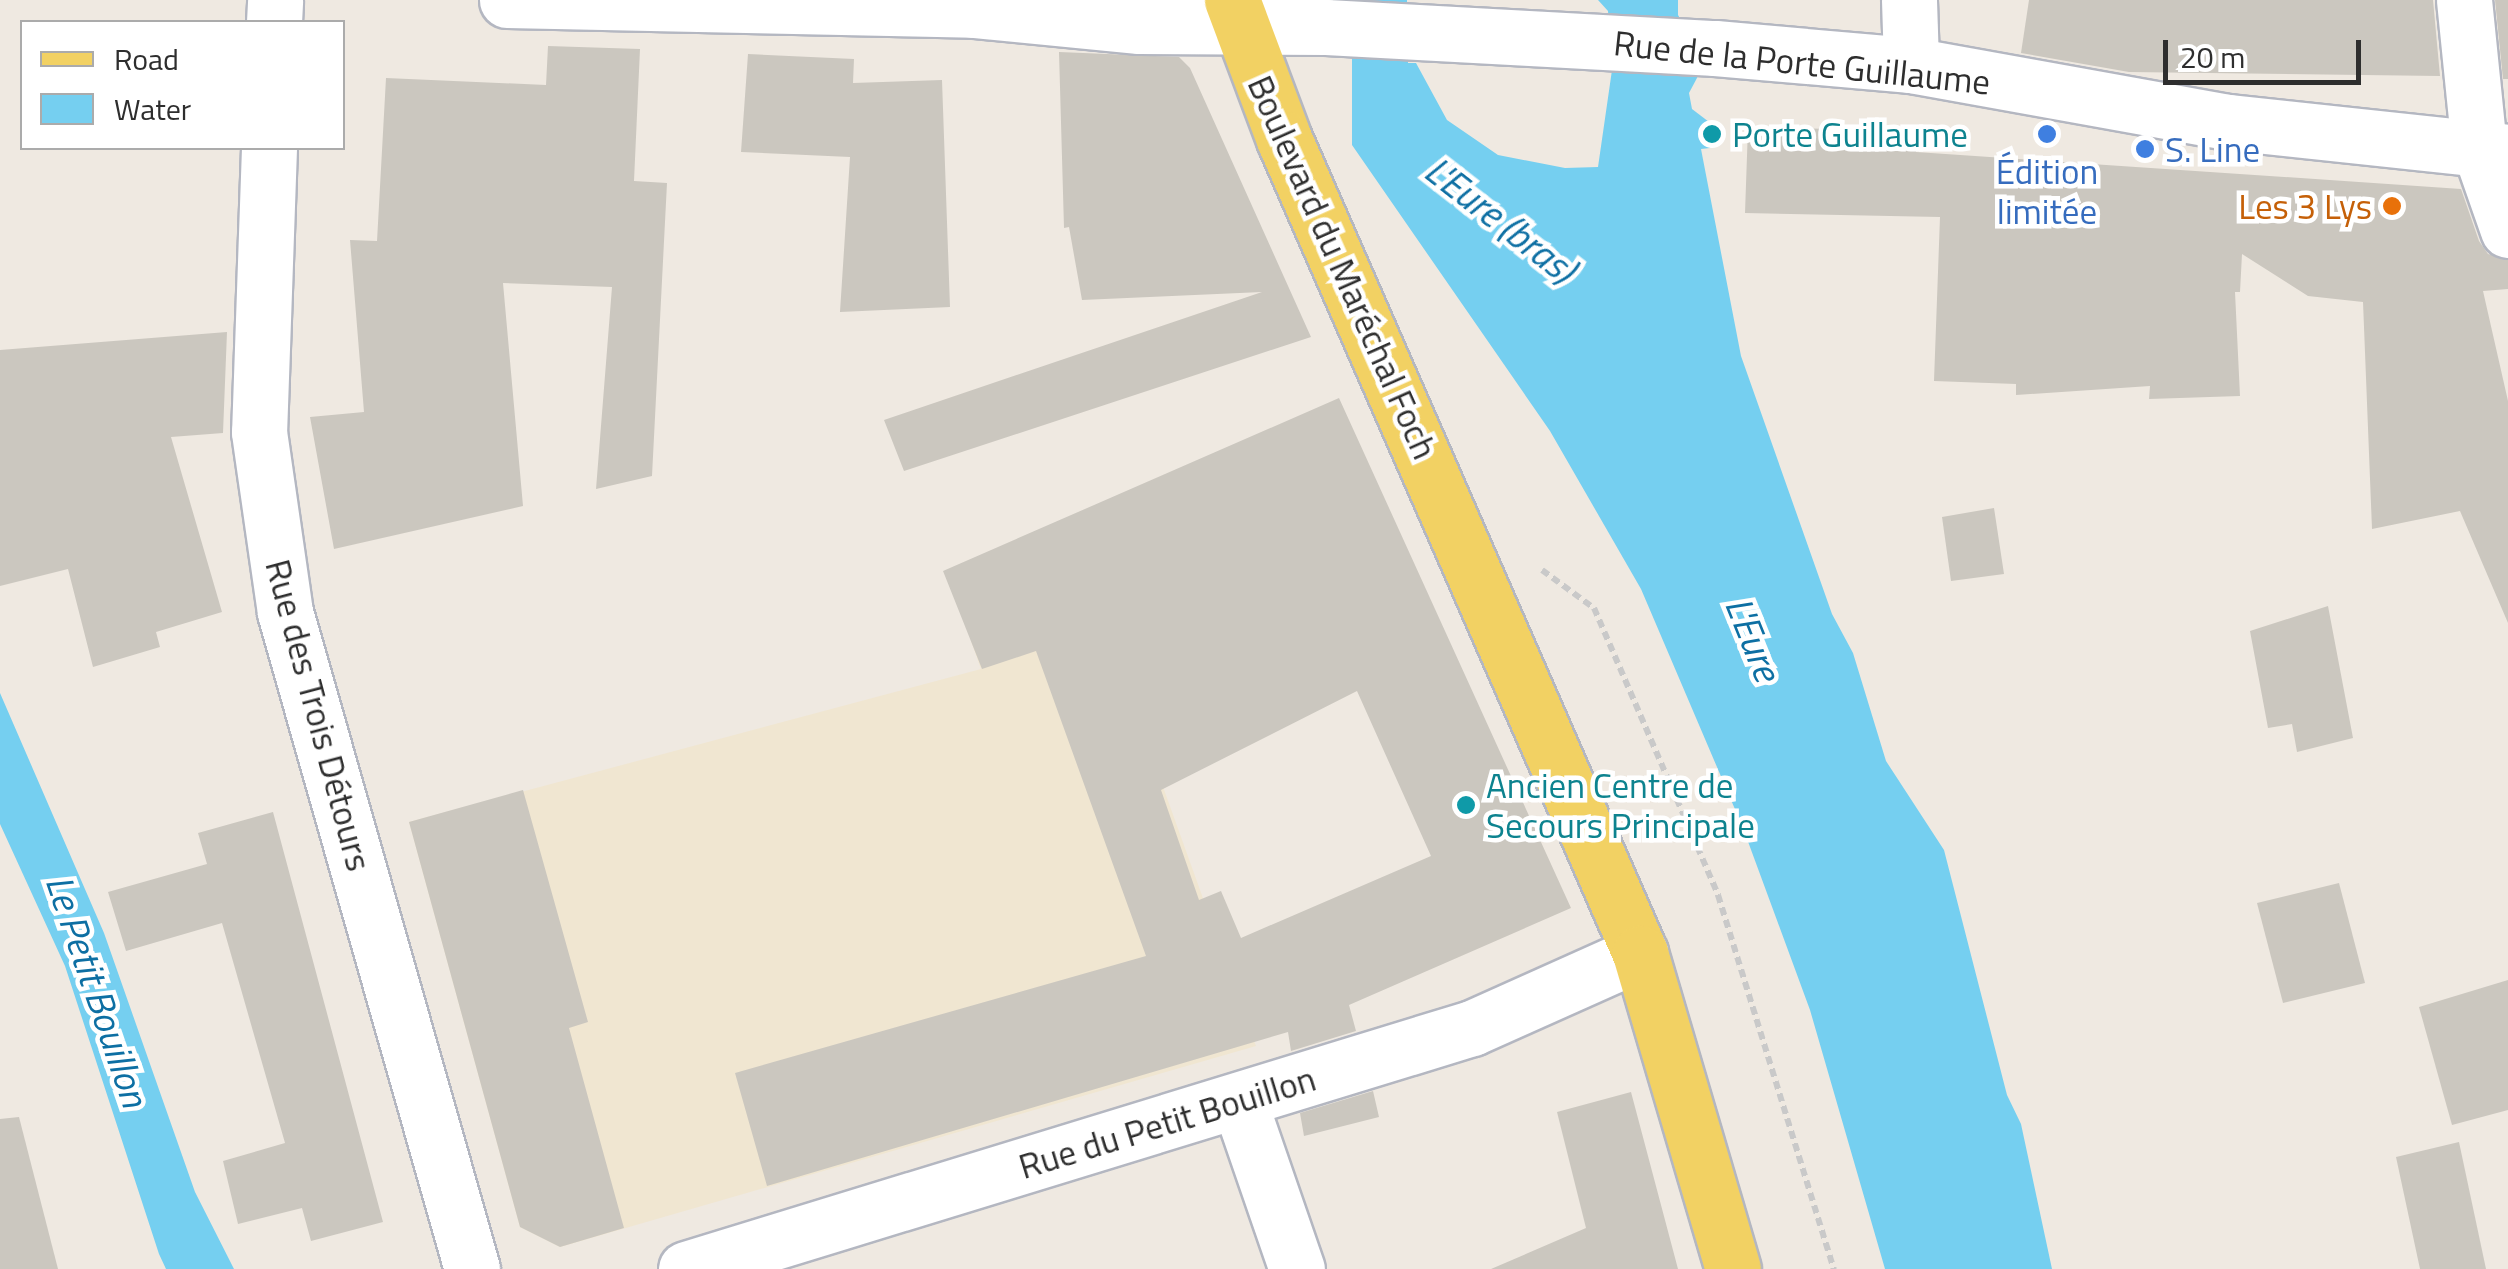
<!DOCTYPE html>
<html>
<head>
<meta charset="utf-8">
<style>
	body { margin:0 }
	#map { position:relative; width:2508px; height:1269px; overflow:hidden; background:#efe9e1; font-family:"Titillium Web",sans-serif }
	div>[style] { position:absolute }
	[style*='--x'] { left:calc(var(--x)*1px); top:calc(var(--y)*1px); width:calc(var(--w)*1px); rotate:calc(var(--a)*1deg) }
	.education>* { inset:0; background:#f0e6d1 }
	.water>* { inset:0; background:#75cff0 }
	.building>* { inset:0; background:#cbc7bf }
	.path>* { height:6px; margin-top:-3px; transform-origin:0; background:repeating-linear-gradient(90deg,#c9c9c9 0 8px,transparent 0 13px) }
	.roads { filter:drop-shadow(2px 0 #b4b7c1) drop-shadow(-2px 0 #b4b7c1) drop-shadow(0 2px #b4b7c1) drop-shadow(0 -2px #b4b7c1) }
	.minor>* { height:55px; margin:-27.5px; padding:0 27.5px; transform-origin:27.5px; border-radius:27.5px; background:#fff }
	.major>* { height:55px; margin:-27.5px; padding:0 27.5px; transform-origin:27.5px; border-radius:27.5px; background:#f2d163 }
	.dots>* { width:28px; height:28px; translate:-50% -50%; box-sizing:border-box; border:5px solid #fff; border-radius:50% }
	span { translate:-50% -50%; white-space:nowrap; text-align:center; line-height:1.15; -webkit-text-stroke:9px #fff; paint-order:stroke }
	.street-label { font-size:35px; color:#2e2e2e }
	.culture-label { font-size:35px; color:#0d838f }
	.left { translate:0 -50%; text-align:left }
	.shop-label { font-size:35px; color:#366cbe }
	.food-label { font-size:35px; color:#c56008 }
	.right { translate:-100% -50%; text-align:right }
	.water-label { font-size:38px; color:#0d6fa3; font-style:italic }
	.legend { position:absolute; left:20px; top:20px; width:325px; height:130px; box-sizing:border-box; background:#fff; border:2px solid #ababab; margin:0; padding:12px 18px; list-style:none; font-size:30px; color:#2e2e2e }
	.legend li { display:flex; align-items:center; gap:20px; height:50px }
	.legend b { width:50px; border:2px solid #ababab }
	.scale { position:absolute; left:2163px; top:40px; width:198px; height:45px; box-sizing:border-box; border:5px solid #2e2e2e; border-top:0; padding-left:12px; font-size:30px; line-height:35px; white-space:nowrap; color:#2e2e2e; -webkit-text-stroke:8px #fff; paint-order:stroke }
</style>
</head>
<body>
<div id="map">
	<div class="education">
		<div style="clip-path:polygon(1080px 594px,1129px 692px,1256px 1046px,560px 1247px,520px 1227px,409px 822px,981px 669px,971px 641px)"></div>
	</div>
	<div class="water">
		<div style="clip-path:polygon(1343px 0,1407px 0,1408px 63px,1416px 63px,1447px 120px,1498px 155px,1565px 168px,1598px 167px,1612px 70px,1608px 11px,1598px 0,1678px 0,1678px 15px,1706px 61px,1689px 93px,1692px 109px,1713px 125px,1710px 148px,1701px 149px,1741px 356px,1832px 614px,1853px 653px,1886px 761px,1944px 850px,2007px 1095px,2021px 1124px,2052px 1269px,1885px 1269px,1810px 1010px,1743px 828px,1641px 589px,1550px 431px,1352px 145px,1352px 59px)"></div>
		<div style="clip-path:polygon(0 693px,104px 933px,195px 1192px,234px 1269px,166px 1269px,159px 1254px,65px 966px,0 824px)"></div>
	</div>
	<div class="building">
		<div style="clip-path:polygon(2029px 0,2433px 0,2440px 76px,2129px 72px,2021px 53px)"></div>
		<div style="clip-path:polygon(2495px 0,2508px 0,2508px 79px,2503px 79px)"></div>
		<div style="clip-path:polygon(548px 46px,640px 49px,634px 181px,667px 183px,652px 476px,596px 489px,612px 287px,503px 283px,523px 506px,334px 549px,310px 417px,364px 412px,350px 240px,377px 241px,386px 78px,546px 85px)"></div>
		<div style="clip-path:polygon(1059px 52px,1179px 57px,1190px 68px,1311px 337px,904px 471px,884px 420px,1262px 292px,1082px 300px,1069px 227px,1064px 228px)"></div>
		<div style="clip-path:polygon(748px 54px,854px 59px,853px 83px,942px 80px,950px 307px,840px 312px,850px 157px,741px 152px)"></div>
		<div style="clip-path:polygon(1748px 127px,1917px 131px,1916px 152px,2461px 189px,2479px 241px,2488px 254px,2508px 260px,2508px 289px,2483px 291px,2508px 401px,2508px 623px,2460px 511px,2372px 529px,2363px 302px,2308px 296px,2242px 254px,2240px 292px,2235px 292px,2240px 396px,2149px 399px,2150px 386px,2016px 395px,2016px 384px,1934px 381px,1940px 217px,1745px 213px)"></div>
		<div style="clip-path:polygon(227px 332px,223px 433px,171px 437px,222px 612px,156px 632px,160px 647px,93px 667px,68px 569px,0 586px,0 350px)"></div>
		<div style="clip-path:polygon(evenodd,1339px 398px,1571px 908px,1349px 1005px,1356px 1031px,1291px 1051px,1288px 1032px,767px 1186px,735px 1073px,1146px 956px,1036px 651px,982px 669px,943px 571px,1339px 398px,1357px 691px,1431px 856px,1241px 938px,1221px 891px,1199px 900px,1161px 790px,1357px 691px)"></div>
		<div style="clip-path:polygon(1994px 508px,2004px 574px,1951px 581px,1942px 517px)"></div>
		<div style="clip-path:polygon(2328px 606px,2353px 738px,2297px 752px,2292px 724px,2268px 728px,2250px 631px)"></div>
		<div style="clip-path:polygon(523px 790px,588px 1022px,569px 1028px,624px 1228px,560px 1247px,520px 1227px,409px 822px)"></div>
		<div style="clip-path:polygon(273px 812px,383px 1222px,311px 1241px,302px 1208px,238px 1224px,223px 1161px,285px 1143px,222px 923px,126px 951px,108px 892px,207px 864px,198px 833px)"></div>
		<div style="clip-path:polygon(2339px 883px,2365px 983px,2283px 1003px,2257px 903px)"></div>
		<div style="clip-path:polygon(2508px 980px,2508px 1110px,2452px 1125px,2419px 1007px)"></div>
		<div style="clip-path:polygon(1373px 1091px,1379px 1117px,1304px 1136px,1300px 1113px)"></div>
		<div style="clip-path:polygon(1631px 1092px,1678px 1269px,1491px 1269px,1586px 1228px,1557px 1112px)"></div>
		<div style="clip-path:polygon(19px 1117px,58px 1269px,0 1269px,0 1119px)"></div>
		<div style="clip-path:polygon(2459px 1142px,2486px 1269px,2420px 1269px,2396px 1157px)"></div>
	</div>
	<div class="path">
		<div style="--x:1542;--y:570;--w:64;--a:36.2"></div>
		<div style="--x:1594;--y:608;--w:313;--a:66.6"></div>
		<div style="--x:1718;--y:895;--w:392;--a:72.8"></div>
	</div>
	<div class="roads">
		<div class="minor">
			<div style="--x:507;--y:0;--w:466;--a:1.2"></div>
			<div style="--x:973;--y:10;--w:167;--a:5.5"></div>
			<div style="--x:1139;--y:26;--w:187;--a:0.3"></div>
			<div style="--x:1326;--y:27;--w:390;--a:3.1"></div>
			<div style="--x:1715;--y:48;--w:197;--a:5"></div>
			<div style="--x:1911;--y:65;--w:323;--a:10.2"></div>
			<div style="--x:2229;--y:122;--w:281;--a:6.1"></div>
			<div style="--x:1909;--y:0;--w:65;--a:88.2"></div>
			<div style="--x:2464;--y:0;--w:148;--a:84.2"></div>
			<div style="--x:2479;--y:147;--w:88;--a:70.7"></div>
			<div style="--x:274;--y:22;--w:22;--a:-87"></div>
			<div style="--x:269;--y:148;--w:284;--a:92"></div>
			<div style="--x:259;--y:432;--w:182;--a:81.8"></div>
			<div style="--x:285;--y:612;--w:683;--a:74.11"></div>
			<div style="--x:1239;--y:1101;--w:178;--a:71"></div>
			<div style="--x:686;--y:1269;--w:822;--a:-17.05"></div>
			<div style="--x:1472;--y:1028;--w:184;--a:-24.1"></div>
		</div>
		<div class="major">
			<div style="--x:1232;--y:0;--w:148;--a:69.5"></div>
			<div style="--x:1284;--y:139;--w:888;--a:66.38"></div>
			<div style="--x:1640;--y:953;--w:329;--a:73.6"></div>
		</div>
	</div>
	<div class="dots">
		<div style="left:1712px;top:134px;background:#0f9aa8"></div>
		<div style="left:2047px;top:134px;background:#3f7fe0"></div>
		<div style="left:2145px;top:149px;background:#3f7fe0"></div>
		<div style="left:2392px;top:206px;background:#e8710a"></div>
		<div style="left:1466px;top:805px;background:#0f9aa8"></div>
	</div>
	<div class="street-label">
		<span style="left:1802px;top:62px;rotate:6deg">Rue de la Porte Guillaume</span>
		<span style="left:1343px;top:267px;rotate:66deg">Boulevard du Maréchal Foch</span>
		<span style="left:319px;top:715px;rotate:75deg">Rue des Trois Détours</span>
		<span style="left:1167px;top:1122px;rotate:-17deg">Rue du Petit Bouillon</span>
	</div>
	<div class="culture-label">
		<span class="left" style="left:1732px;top:134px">Porte Guillaume</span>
		<span class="left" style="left:1486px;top:805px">Ancien Centre de<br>Secours Principale</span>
	</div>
	<div class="shop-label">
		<span class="left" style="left:2165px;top:149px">S. Line</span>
		<span style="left:2047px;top:191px">Édition<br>limitée</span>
	</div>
	<div class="food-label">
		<span class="right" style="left:2372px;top:206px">Les 3 Lys</span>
	</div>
	<div class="water-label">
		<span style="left:1500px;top:220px;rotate:38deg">L'Eure (bras)</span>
		<span style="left:1753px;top:639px;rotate:68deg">L'Eure</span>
		<span style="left:97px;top:991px;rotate:71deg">Le Petit Bouillon</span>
	</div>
	<ul class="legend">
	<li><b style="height:12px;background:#f2d163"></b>Road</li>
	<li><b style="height:28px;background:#75cff0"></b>Water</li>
	</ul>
	<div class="scale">20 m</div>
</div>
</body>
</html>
